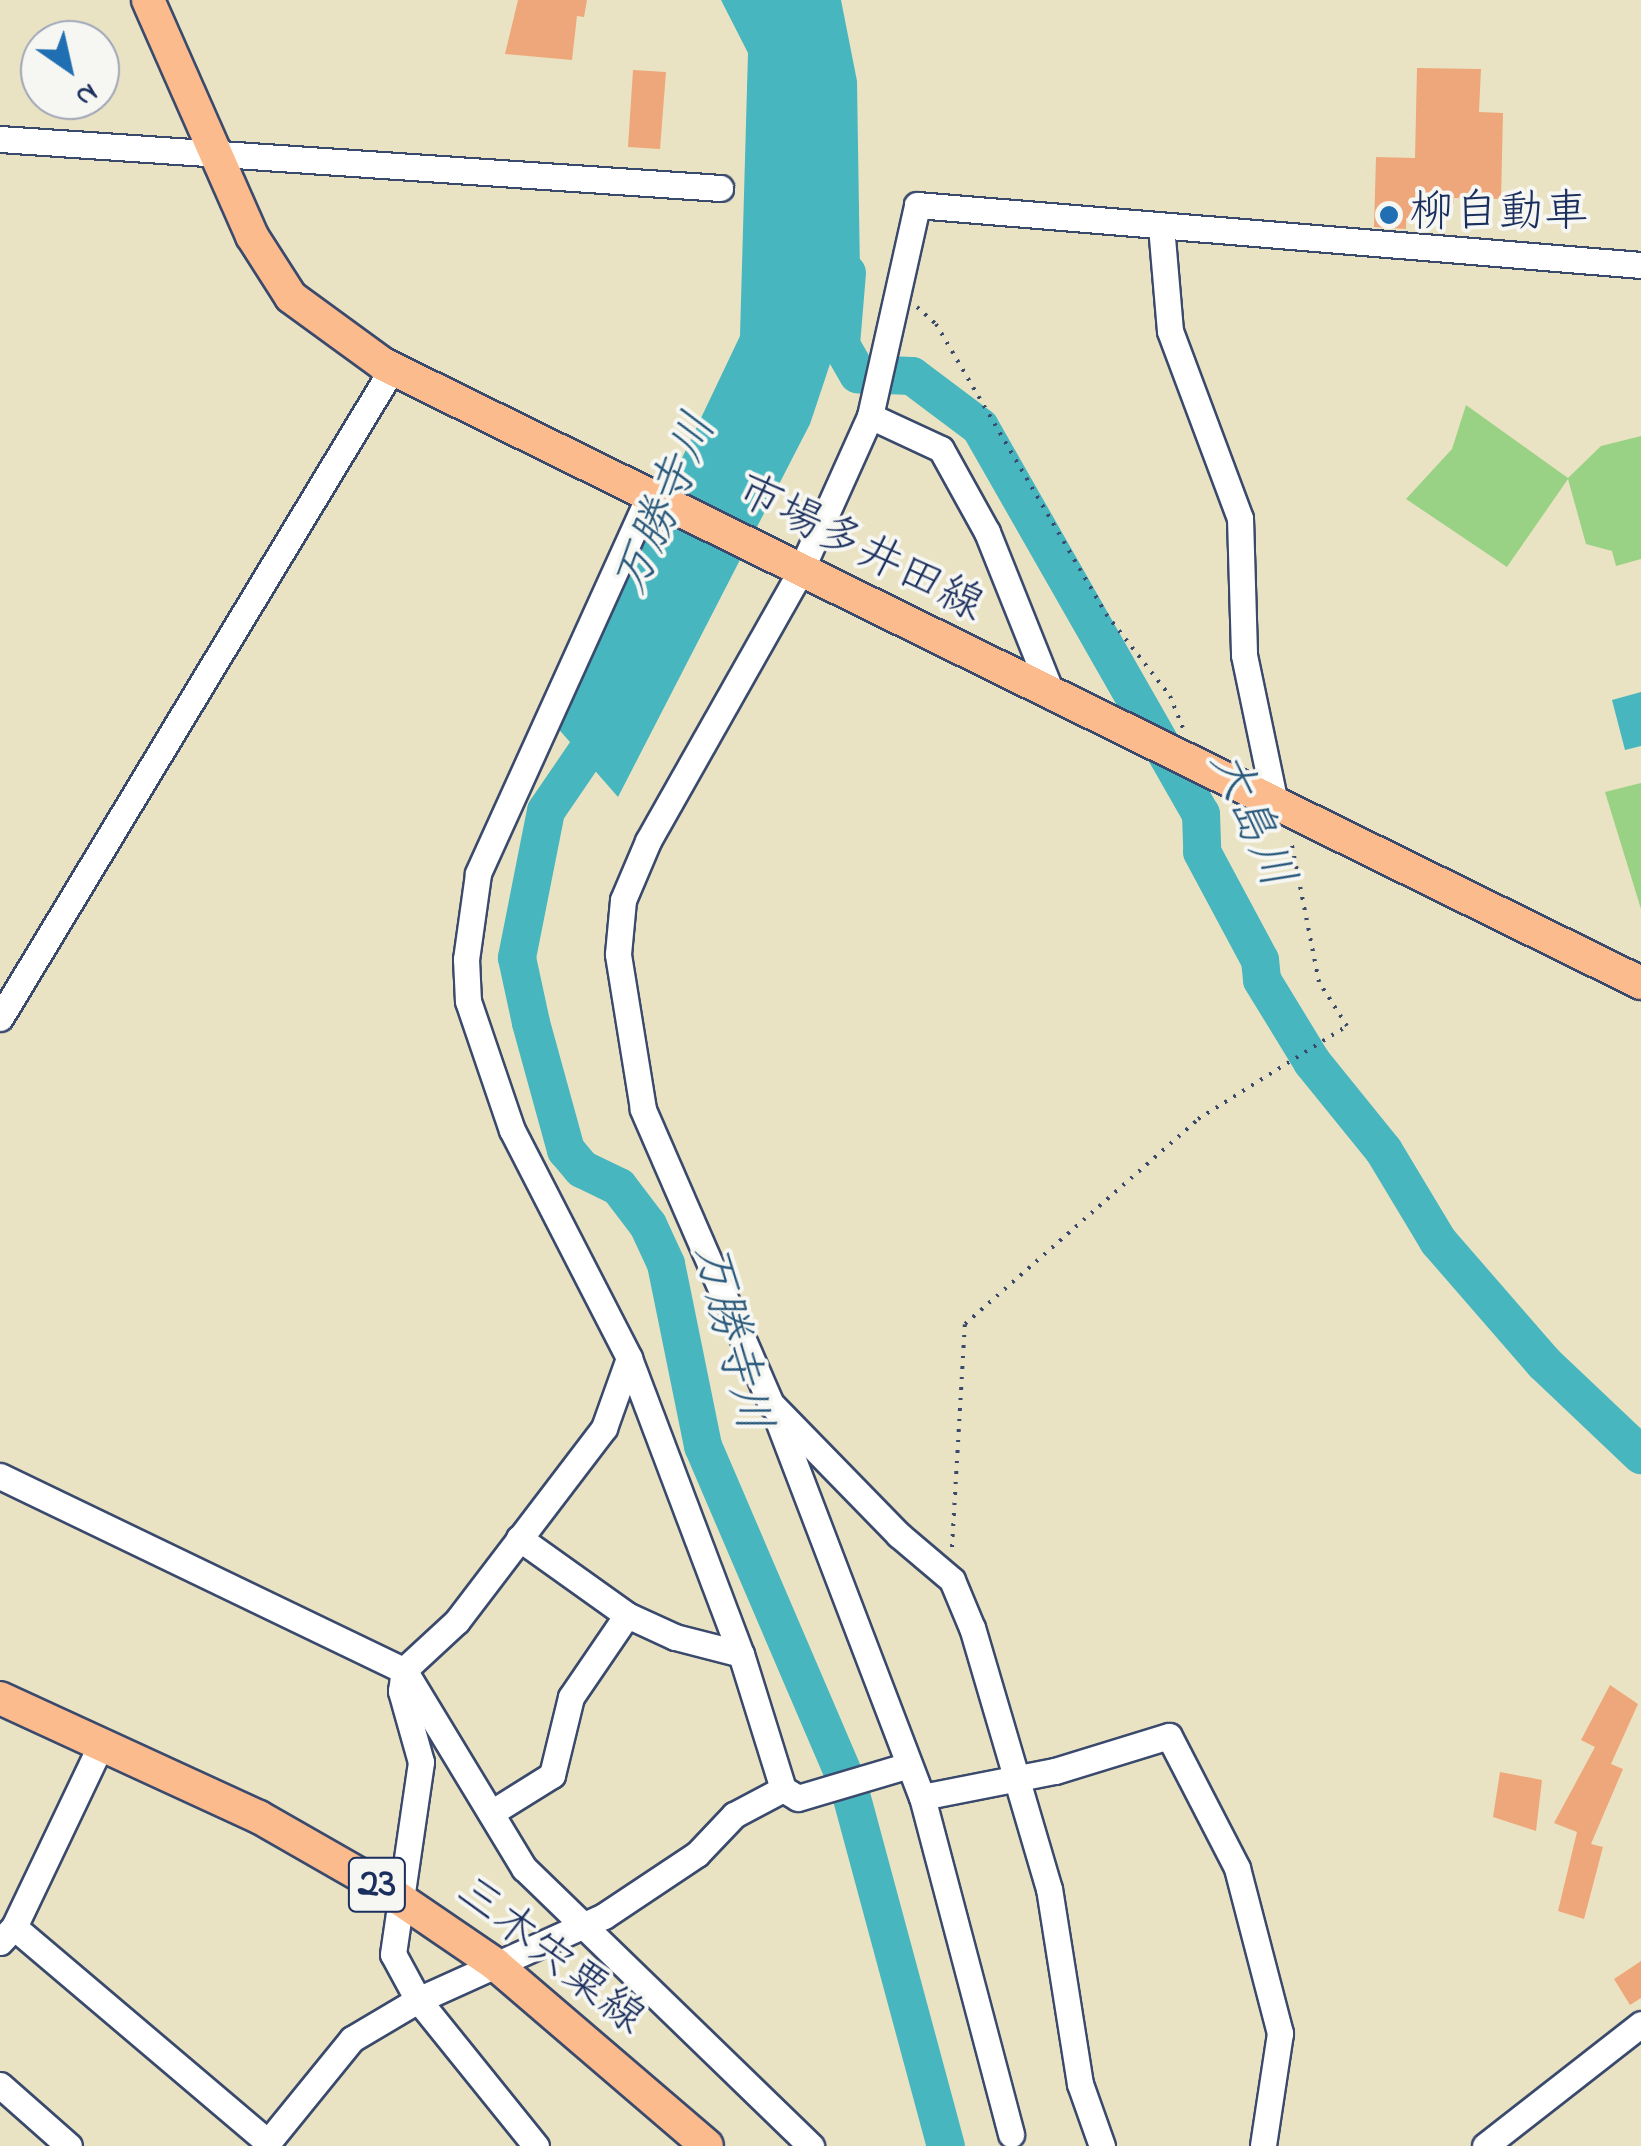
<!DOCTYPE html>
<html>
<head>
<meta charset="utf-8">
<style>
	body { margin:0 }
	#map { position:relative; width:1641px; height:2146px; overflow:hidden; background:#eae3c3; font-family:"Indie Flower","Klee One",sans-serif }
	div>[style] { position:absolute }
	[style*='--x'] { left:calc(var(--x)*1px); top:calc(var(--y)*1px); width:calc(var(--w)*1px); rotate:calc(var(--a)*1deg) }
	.green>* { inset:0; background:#99d285 }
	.water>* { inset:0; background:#47b6bf }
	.river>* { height:38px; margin:-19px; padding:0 19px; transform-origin:19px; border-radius:19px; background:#47b6bf }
	.building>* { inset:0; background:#eea77a }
	.path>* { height:4px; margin-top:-2px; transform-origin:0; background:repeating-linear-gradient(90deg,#3a4a6d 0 2.5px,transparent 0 10.5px) }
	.roads { filter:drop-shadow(2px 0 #3a4a6d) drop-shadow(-2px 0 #3a4a6d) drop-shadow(0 2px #3a4a6d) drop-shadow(0 -2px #3a4a6d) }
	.minor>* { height:25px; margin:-12.5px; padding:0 12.5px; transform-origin:12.5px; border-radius:12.5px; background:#fff }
	.major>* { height:32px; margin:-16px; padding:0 16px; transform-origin:16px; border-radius:16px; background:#fbbb8d }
	.dots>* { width:28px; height:28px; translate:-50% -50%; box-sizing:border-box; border:5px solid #f6f6f2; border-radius:50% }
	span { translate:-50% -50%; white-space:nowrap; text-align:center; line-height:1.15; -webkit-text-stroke:8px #f6f6f2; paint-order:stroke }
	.shield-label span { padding:2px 8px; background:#f6f6f2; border:2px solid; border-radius:8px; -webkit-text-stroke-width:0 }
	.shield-label { font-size:42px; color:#1b2f5e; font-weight:700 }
	.poi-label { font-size:45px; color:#1b2f5e }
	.left { translate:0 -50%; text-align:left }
	.street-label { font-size:45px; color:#1b2f5e }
	.water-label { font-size:48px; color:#28587b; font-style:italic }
	.north { position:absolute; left:20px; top:20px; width:100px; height:100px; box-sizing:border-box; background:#f6f6f2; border:2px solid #9ea6b7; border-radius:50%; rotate:146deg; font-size:28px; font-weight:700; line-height:40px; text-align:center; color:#1b2f5e }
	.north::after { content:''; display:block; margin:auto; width:35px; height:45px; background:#1f6fb2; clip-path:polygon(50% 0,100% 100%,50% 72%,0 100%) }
</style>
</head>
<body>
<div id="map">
	<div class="green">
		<div style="clip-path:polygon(1466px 405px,1568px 478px,1601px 446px,1641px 436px,1641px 559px,1616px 566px,1612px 551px,1586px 544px,1568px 479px,1507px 567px,1406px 499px,1452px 449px)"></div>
		<div style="clip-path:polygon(1641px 783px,1641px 909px,1605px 792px)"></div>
	</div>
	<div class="water">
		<div style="clip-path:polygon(721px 0,841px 0,857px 81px,860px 274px,810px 424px,618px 797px,555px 725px,740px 336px,748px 53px)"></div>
		<div style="clip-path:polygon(1641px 692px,1641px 746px,1625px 750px,1612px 700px)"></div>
	</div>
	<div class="river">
		<div style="--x:847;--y:273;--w:72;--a:94.8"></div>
		<div style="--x:841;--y:345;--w:34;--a:60"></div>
		<div style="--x:858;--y:374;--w:54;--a:2.1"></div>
		<div style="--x:912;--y:376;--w:85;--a:36.9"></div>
		<div style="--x:980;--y:427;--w:446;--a:60.3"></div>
		<div style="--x:1201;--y:814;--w:38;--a:88"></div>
		<div style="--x:1202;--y:852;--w:123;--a:61.8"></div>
		<div style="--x:1260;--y:960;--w:20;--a:84"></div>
		<div style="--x:1262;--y:980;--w:96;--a:58.6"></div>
		<div style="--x:1312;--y:1062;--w:114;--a:51"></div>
		<div style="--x:1384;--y:1151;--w:105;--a:59"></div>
		<div style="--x:1438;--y:1241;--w:162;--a:49"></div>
		<div style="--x:1544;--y:1363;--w:134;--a:43.5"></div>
		<div style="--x:622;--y:723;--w:41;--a:142.9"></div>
		<div style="--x:589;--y:748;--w:76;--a:124.3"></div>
		<div style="--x:546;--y:811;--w:150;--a:101.2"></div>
		<div style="--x:517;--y:958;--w:66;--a:77.8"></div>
		<div style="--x:531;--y:1023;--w:132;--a:74.6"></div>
		<div style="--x:566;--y:1150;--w:25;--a:50"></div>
		<div style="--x:582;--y:1169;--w:41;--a:25.9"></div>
		<div style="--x:619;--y:1187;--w:48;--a:52.7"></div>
		<div style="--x:648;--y:1225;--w:43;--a:65.2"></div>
		<div style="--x:666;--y:1264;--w:186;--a:78.5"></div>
		<div style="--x:703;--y:1446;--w:371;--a:66.8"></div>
		<div style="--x:849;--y:1787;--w:372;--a:74.9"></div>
	</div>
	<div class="building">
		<div style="clip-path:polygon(518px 0,587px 0,584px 17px,577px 16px,572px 60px,505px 54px)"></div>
		<div style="clip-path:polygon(1417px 68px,1481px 69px,1479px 112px,1503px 113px,1501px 199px,1454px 198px,1454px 204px,1433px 204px,1432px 219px,1406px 218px,1406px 229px,1374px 227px,1376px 157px,1415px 158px)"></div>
		<div style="clip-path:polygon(633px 70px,666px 72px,660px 149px,628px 147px)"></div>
		<div style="clip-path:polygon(1610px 1685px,1638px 1704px,1611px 1764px,1623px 1769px,1591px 1844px,1603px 1847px,1584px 1919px,1558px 1911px,1577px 1832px,1554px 1823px,1595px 1747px,1581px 1740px)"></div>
		<div style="clip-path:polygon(1500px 1772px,1542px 1780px,1536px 1831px,1493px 1817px)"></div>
		<div style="clip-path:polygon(1641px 1961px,1641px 1998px,1630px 2005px,1614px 1979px)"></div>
	</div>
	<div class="path">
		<div style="--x:917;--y:307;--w:25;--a:42"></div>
		<div style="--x:936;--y:324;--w:336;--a:59.6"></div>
		<div style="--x:1106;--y:614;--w:104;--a:52"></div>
		<div style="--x:1170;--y:696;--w:35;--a:68"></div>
		<div style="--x:952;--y:1547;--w:223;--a:-86.7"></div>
		<div style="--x:965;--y:1324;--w:310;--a:-41.3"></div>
		<div style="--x:1198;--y:1119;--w:176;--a:-32"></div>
		<div style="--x:1347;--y:1026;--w:52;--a:-122.5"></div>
		<div style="--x:1319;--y:982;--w:144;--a:-101.2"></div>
	</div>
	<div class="roads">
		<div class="minor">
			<div style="--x:0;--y:139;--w:722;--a:3.89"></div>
			<div style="--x:1161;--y:226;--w:105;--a:85.1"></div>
			<div style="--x:1170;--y:331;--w:200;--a:69.5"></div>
			<div style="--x:1240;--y:518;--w:137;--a:88.3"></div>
			<div style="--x:1244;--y:655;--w:147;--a:78.2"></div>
			<div style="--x:870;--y:416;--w:78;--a:24.9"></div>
			<div style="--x:941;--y:449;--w:95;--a:61"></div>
			<div style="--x:987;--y:532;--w:178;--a:68.2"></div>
			<div style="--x:650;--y:494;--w:417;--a:114.4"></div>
			<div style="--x:478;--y:874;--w:86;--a:98"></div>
			<div style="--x:466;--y:959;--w:42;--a:87.3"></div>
			<div style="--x:468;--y:1001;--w:136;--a:71.2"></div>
			<div style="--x:512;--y:1130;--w:256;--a:62.8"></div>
			<div style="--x:629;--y:1358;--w:316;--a:69.3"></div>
			<div style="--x:741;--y:1654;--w:141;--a:72.7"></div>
			<div style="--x:0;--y:1018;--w:758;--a:-58.87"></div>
			<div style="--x:779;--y:1423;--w:400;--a:69.1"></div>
			<div style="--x:922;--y:1797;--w:349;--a:75.2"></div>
			<div style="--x:0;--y:1476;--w:448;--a:25.7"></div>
			<div style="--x:404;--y:1670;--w:232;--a:58.8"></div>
			<div style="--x:524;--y:1868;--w:400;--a:44.1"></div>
			<div style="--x:519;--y:1538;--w:133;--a:35.5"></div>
			<div style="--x:627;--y:1615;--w:53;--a:24.6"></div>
			<div style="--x:675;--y:1637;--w:68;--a:14.4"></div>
			<div style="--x:922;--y:1797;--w:136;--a:-11.1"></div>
			<div style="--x:1055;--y:1771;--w:119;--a:-17.1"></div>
			<div style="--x:1169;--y:1736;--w:148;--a:62.7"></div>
			<div style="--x:1237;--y:1868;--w:171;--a:75.4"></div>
			<div style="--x:1280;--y:2033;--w:114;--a:98.6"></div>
			<div style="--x:491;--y:1813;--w:72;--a:-31.9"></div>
			<div style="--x:552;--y:1775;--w:80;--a:-76.3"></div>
			<div style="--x:571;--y:1697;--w:99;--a:-55.7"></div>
			<div style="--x:14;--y:1927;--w:334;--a:40.3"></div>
			<div style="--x:0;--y:1942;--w:21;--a:-47"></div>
			<div style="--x:14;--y:1927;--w:202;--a:-64.5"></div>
			<div style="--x:0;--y:2085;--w:92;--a:41.5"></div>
			<div style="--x:265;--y:2146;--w:138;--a:-50.9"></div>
			<div style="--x:352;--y:2039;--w:77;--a:-30.6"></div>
			<div style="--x:418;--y:2000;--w:204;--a:-24.3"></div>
			<div style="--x:604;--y:1916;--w:112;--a:-33.7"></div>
			<div style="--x:697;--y:1854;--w:54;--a:-46.5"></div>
			<div style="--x:734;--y:1815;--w:55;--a:-28"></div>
			<div style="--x:783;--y:1789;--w:17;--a:31"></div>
			<div style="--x:798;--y:1798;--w:113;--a:-16.5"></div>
			<div style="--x:536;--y:2146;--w:188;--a:-128.9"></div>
			<div style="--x:418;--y:2000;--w:52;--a:-118.5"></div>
			<div style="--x:393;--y:1954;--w:194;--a:-81.7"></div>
			<div style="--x:421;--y:1762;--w:74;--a:-105.7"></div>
			<div style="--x:401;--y:1691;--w:21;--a:-82"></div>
			<div style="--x:404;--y:1670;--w:72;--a:-42.8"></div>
			<div style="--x:457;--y:1621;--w:243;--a:-52.7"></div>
			<div style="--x:604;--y:1428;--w:74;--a:-70.3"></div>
			<div style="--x:1102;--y:2146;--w:66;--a:-109.5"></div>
			<div style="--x:1080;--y:2084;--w:197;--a:-99"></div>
			<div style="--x:1049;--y:1889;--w:272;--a:-106.4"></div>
			<div style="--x:972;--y:1628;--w:52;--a:-112.6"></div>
			<div style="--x:952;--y:1580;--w:70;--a:-139.7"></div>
			<div style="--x:899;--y:1535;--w:183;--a:-134.3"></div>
			<div style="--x:771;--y:1404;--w:322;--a:-113.5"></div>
			<div style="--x:643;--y:1109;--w:157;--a:-99.2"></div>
			<div style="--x:618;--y:954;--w:54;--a:-84.7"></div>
			<div style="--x:623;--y:900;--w:64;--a:-67"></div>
			<div style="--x:648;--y:841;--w:309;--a:-60.5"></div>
			<div style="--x:800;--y:572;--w:171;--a:-65.8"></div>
			<div style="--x:870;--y:416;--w:216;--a:-77.4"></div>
			<div style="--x:917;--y:205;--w:726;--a:4.74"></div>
			<div style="--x:1485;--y:2146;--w:198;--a:-38"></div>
		</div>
		<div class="major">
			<div style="--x:148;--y:0;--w:258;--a:66.2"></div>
			<div style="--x:252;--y:236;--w:72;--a:57.4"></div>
			<div style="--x:291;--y:297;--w:114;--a:36.1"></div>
			<div style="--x:383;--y:364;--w:1402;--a:26.2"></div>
			<div style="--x:0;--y:1698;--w:285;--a:24.7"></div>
			<div style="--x:259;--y:1817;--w:149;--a:29.8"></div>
			<div style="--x:388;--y:1891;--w:130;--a:34.3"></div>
			<div style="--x:495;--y:1964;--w:279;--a:40.6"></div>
		</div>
	</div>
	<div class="dots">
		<div style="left:1389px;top:215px;background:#1f6fb2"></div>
	</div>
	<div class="shield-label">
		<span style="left:377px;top:1885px">23</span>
	</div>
	<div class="poi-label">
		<span class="left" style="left:1409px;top:215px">柳自動車</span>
	</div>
	<div class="street-label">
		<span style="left:859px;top:550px;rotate:27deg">市場多井田線</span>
		<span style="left:549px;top:1957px;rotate:38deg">三木宍粟線</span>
	</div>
	<div class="water-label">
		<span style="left:667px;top:505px;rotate:-67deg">万勝寺川</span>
		<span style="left:1250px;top:820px;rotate:67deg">大島川</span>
		<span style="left:730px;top:1338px;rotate:76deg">万勝寺川</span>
	</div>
	<div class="north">N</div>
</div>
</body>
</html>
